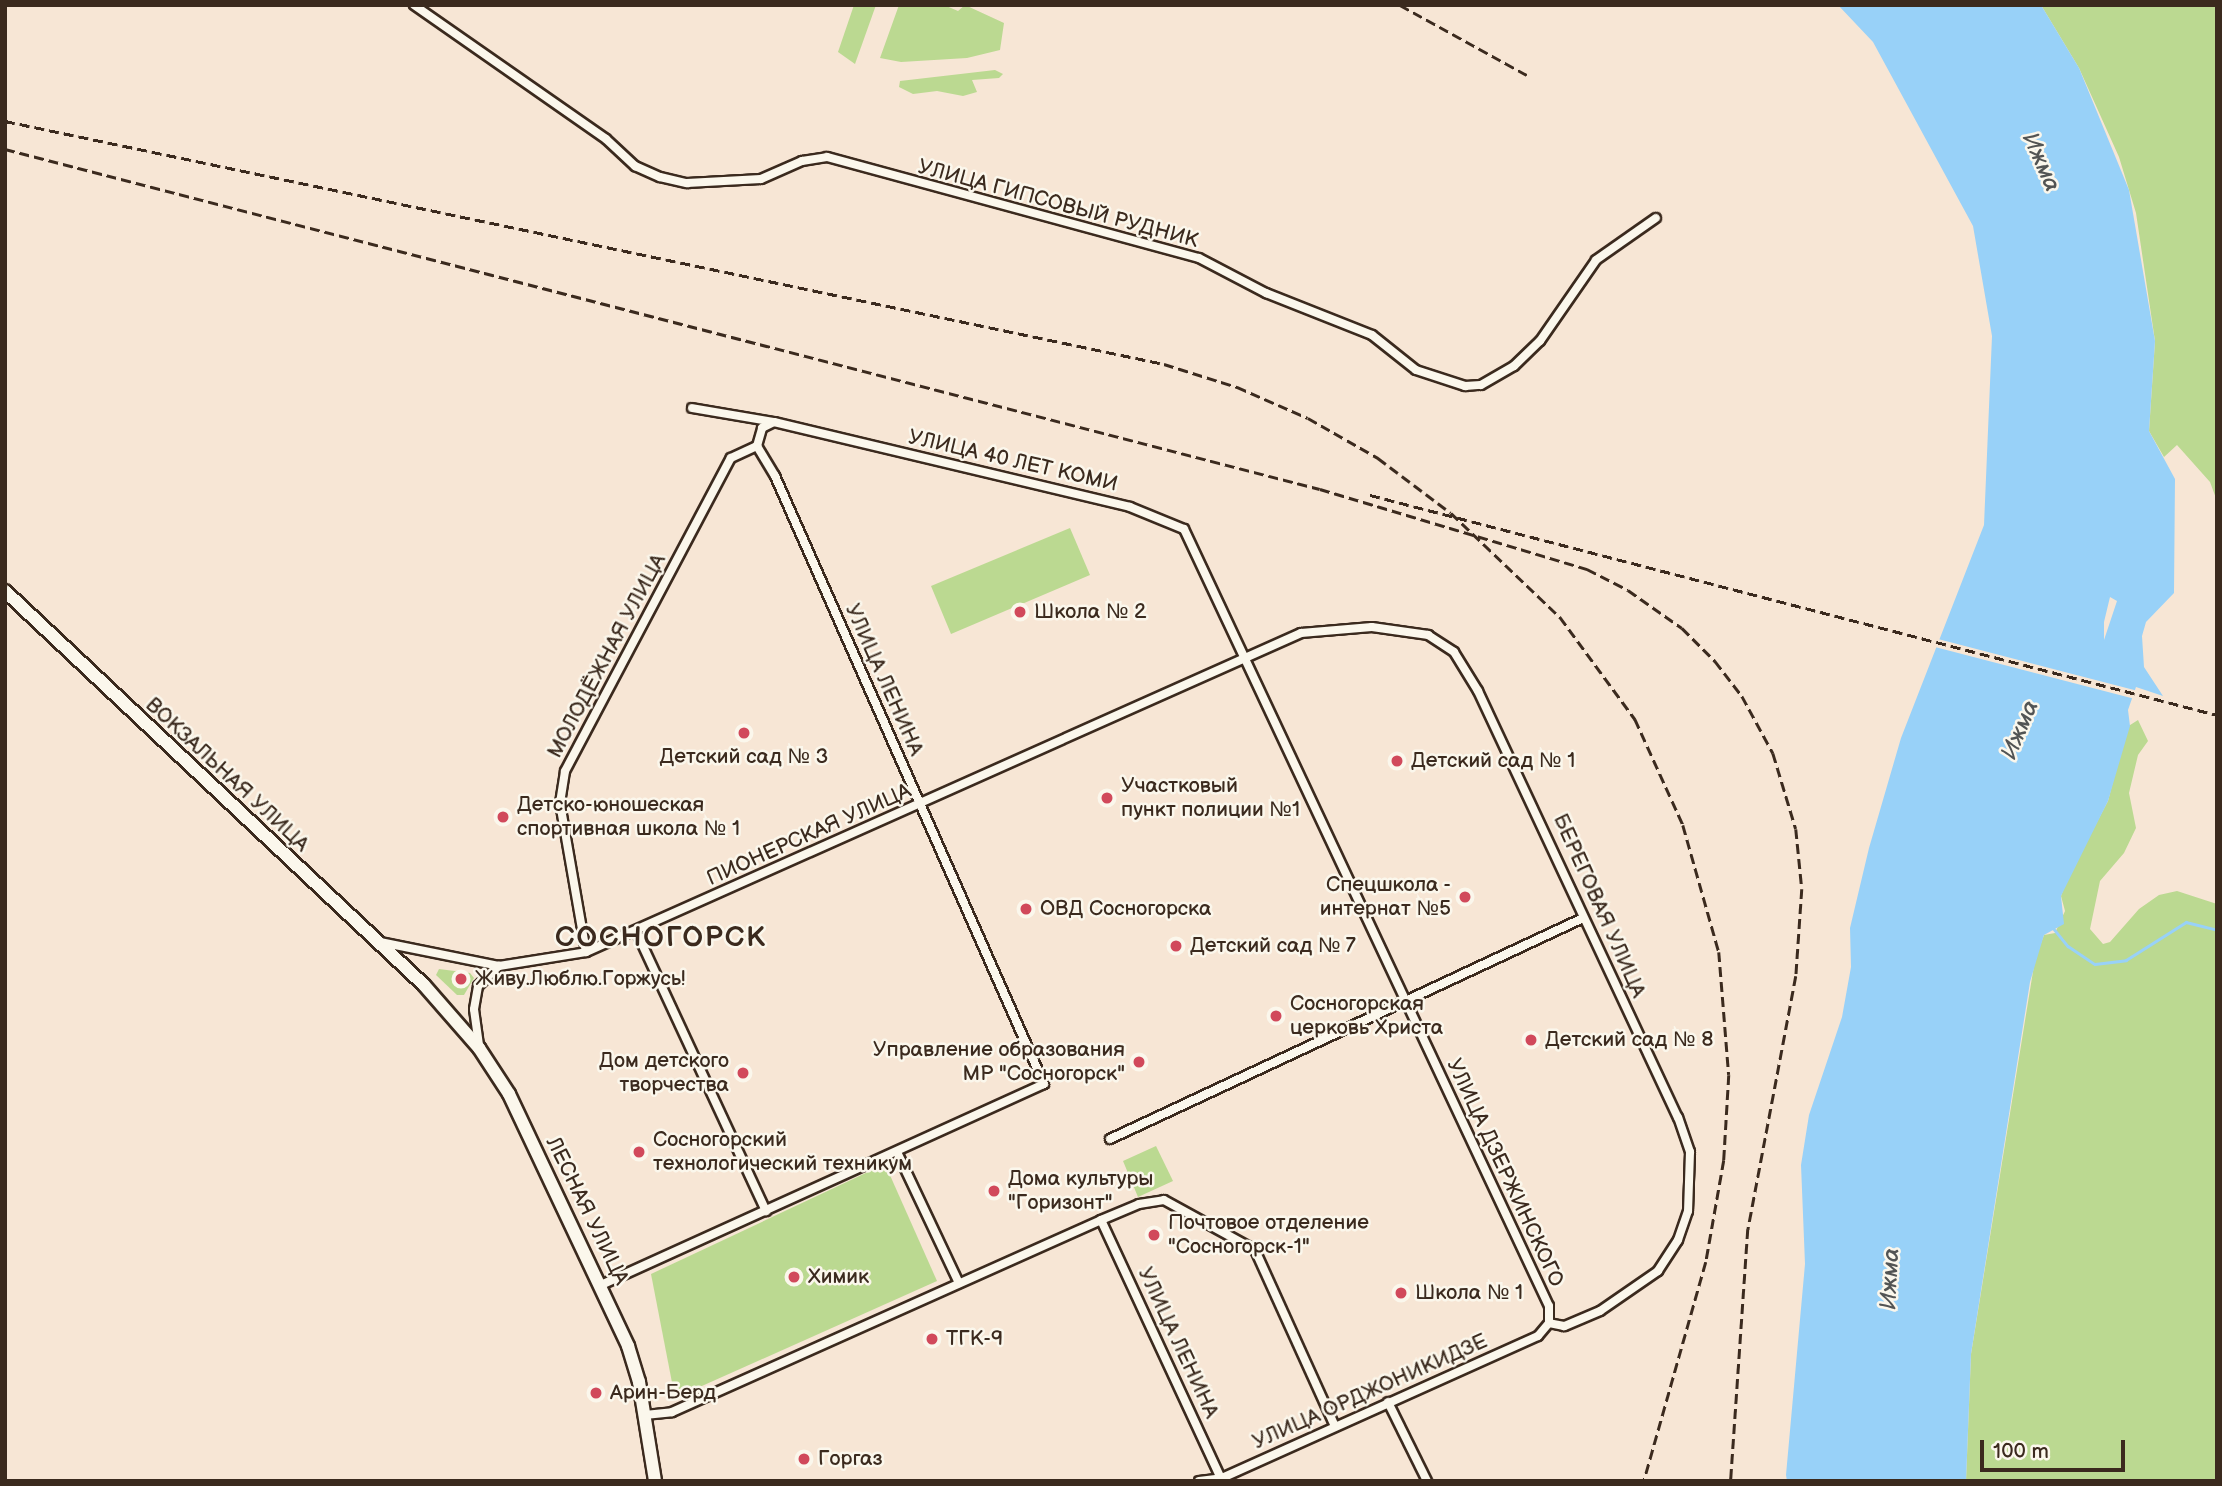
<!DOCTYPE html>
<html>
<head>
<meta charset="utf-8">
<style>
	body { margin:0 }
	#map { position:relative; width:2222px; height:1486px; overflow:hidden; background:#f7e6d5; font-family:"Balsamiq Sans",sans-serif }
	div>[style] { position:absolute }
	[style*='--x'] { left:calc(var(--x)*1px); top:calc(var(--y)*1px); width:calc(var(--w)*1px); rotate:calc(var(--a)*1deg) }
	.green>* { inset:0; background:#bbd991 }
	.water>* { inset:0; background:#98d1f8 }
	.pier>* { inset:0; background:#f7e6d5 }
	.stream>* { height:2.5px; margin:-1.25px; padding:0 1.25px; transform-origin:1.25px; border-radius:1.25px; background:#98d1f8 }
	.roads { filter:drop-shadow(2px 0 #3b2a1e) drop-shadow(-2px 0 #3b2a1e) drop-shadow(0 2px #3b2a1e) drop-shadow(0 -2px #3b2a1e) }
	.minor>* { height:8px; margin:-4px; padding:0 4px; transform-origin:4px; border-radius:4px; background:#fbf7ec }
	.secondary>* { height:12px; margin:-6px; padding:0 6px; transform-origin:6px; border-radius:6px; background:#fbf7ec }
	.rail>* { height:2.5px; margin-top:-1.25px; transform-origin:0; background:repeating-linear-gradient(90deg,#3b2a1e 0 10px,transparent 0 15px) }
	.dots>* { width:19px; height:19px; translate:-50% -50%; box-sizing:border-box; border:4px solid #fbf7ec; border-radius:50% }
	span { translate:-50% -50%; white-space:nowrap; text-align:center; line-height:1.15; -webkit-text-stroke:5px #fbf7ec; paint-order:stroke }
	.street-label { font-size:21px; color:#3b2a1e }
	.poi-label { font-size:21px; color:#3b2a1e }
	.left { translate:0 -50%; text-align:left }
	.right { translate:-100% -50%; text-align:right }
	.water-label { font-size:23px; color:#525454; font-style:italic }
	.district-label { font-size:28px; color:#3b2a1e; font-weight:700; letter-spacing:2px }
	.frame { position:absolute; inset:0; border:7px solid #3b2a1e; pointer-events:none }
	.scale { position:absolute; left:1980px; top:1440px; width:145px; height:32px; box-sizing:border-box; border:4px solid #3b2a1e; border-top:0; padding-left:9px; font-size:21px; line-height:24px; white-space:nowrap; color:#3b2a1e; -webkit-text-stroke:5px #fbf7ec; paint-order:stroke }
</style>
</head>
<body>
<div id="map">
	<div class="green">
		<div style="clip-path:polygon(854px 5px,876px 5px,855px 64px,838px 52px)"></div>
		<div style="clip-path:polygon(899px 5px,944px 5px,958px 11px,965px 5px,1004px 23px,1000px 50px,967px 58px,901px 62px,880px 58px)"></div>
		<div style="clip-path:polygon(2041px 5px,2217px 5px,2217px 501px,2210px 482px,2177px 445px,2164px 457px,2149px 431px,2155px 341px,2136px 213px,2119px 157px,2079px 68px)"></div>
		<div style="clip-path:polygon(995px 70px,1003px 74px,999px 78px,972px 80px,977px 92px,963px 96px,937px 91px,913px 94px,899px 87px,900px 81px)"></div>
		<div style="clip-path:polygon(1070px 528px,1090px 575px,951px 634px,931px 586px)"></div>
		<div style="clip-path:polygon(2138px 720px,2148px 741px,2138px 755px,2129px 793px,2136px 828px,2124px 853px,2100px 881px,2090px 929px,2103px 944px,2110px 942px,2139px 909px,2159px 895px,2177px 891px,2217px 904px,2217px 1479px,1966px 1481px,1971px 1354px,2035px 959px,2044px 935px,2055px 933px,2065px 911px,2061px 896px,2067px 879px,2108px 801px,2127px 727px)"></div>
		<div style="clip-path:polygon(439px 969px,470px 973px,474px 978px,464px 995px,457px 995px,436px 975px)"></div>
		<div style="clip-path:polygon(1156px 1146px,1173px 1181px,1138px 1197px,1123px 1161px)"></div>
		<div style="clip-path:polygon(885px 1164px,937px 1281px,675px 1398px,651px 1274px)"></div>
	</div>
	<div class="water">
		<div style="clip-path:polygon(evenodd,1838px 5px,2041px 5px,2079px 68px,2129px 190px,2155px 341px,2149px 431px,2175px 479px,2174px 593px,2146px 622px,2142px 636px,2144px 667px,2163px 696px,2136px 687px,2128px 710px,2130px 726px,2108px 801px,2061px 896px,2064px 924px,2044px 935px,2030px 982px,1971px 1354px,1966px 1481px,1787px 1481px,1786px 1475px,1805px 1264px,1801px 1165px,1809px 1115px,1842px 1017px,1851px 967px,1850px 928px,1869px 848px,1901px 738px,1984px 525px,1992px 336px,1973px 226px,1873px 42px,1838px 5px,2110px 597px,2117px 601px,2104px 640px,2104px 622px,2110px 597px)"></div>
	</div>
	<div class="pier">
		<div style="clip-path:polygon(1938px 639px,2138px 691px,2135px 699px,1935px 647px)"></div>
	</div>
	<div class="stream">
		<div style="--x:2054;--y:929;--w:22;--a:51"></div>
		<div style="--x:2068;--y:946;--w:32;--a:34"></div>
		<div style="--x:2095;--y:964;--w:31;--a:-7"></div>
		<div style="--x:2126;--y:960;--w:71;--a:-32.3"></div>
		<div style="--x:2186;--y:922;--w:32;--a:14"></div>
	</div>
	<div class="roads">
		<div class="minor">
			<div style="--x:414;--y:5;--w:234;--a:34.9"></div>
			<div style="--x:606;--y:139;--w:40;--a:43"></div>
			<div style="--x:635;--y:166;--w:27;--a:24"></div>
			<div style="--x:660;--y:177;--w:28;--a:13"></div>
			<div style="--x:687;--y:183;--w:74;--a:-3.1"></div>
			<div style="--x:761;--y:179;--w:45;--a:-23.7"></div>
			<div style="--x:802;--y:161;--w:25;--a:-9"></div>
			<div style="--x:827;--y:157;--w:385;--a:15.2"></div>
			<div style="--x:1199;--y:258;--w:76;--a:27.6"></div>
			<div style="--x:1266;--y:293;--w:114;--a:21.6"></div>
			<div style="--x:1372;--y:335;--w:56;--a:38.5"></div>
			<div style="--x:1416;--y:370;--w:52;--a:18.1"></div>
			<div style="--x:1465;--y:386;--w:16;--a:-4"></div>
			<div style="--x:1481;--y:385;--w:38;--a:-30"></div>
			<div style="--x:1514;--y:366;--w:36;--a:-44"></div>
			<div style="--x:1540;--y:341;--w:98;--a:-55.3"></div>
			<div style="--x:1596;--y:260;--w:73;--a:-35"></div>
			<div style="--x:692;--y:408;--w:83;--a:9.7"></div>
			<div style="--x:774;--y:422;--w:366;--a:13.4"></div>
			<div style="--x:1130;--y:507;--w:58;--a:22.2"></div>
			<div style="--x:1184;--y:529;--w:858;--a:64.84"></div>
			<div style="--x:1549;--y:1306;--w:17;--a:90"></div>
			<div style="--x:757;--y:446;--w:19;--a:-74"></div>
			<div style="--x:762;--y:428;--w:13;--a:-27"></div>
			<div style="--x:636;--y:931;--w:309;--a:65.1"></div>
			<div style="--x:380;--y:942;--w:121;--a:11.4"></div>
			<div style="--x:499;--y:966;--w:88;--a:-9.1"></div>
			<div style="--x:586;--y:952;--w:783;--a:-24.04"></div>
			<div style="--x:1301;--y:633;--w:71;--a:-4.8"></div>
			<div style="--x:1372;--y:627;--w:57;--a:8.1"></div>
			<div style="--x:1428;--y:635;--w:31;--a:33"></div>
			<div style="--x:1454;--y:652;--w:46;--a:58.4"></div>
			<div style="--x:1478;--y:691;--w:471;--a:64.9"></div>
			<div style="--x:1678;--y:1117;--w:37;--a:71"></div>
			<div style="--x:1690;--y:1152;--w:59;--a:91.9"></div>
			<div style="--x:1688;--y:1211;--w:31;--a:109"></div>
			<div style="--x:1678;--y:1240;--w:37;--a:123"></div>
			<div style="--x:1658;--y:1271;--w:70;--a:145.4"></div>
			<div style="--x:1600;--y:1311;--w:39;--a:157"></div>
			<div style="--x:1564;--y:1326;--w:15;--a:-169"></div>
			<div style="--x:586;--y:952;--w:151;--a:-99.9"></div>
			<div style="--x:560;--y:803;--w:32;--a:-81"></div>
			<div style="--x:565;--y:771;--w:354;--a:-62.1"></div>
			<div style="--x:731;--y:458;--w:29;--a:-25"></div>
			<div style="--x:479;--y:1045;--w:36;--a:-98"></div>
			<div style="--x:474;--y:1009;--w:23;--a:-80"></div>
			<div style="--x:478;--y:986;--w:29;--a:-44"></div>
			<div style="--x:1110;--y:1139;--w:522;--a:-25.04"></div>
			<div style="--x:897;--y:1152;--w:145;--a:64.7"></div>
			<div style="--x:1101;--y:1220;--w:288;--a:65.1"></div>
			<div style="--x:601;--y:1285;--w:486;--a:-24.4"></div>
			<div style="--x:1044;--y:1084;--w:665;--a:-113.87"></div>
			<div style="--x:775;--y:476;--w:35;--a:-121"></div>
			<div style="--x:1388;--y:1402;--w:88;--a:63.7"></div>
			<div style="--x:645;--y:1415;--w:27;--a:-6"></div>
			<div style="--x:672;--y:1412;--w:470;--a:-24.1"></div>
			<div style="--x:1101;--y:1220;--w:41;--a:-22.8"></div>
			<div style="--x:1139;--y:1204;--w:25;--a:-9"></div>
			<div style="--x:1164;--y:1200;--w:104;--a:28.8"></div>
			<div style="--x:1255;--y:1250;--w:193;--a:65.6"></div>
			<div style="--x:1199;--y:1481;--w:23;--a:-7"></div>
			<div style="--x:1222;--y:1478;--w:346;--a:-24.2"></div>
			<div style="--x:1538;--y:1336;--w:17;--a:-50"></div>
		</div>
		<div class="secondary">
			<div style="--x:5;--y:591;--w:575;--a:43.24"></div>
			<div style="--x:424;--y:985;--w:84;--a:48.9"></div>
			<div style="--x:479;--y:1048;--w:55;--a:56.9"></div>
			<div style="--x:509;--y:1094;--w:279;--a:64.7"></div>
			<div style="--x:628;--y:1346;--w:38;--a:73"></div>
			<div style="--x:639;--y:1382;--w:100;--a:80.8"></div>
		</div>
	</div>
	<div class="rail">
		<div style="--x:1400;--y:5;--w:145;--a:28.9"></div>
		<div style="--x:5;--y:121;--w:1184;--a:11.84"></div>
		<div style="--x:1164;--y:364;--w:77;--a:17.5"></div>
		<div style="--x:1237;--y:387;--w:77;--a:23.6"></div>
		<div style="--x:1308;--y:418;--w:81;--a:29.7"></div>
		<div style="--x:1378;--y:458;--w:91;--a:37"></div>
		<div style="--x:1451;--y:513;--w:151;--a:43.7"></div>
		<div style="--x:1560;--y:617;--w:127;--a:53.7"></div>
		<div style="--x:1635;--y:719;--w:116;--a:65.6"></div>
		<div style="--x:1683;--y:825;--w:132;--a:74.2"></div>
		<div style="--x:1719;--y:952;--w:123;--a:85.4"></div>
		<div style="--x:1729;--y:1075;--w:85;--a:93.4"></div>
		<div style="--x:1724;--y:1160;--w:104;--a:100"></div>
		<div style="--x:1706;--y:1262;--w:228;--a:105.8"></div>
		<div style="--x:5;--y:149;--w:1358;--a:14.5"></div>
		<div style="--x:1320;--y:489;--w:279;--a:16.7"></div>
		<div style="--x:1587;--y:569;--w:46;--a:27.1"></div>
		<div style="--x:1628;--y:590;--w:66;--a:35.1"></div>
		<div style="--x:1682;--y:628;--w:47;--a:45"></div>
		<div style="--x:1715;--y:661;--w:44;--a:52.4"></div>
		<div style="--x:1742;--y:696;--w:65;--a:61.5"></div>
		<div style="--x:1773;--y:753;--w:79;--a:73.2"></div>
		<div style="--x:1796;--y:829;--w:60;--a:84.3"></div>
		<div style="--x:1802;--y:889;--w:87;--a:93.9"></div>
		<div style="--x:1796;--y:976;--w:258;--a:100.7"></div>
		<div style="--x:1748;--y:1229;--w:253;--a:93.9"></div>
		<div style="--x:1370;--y:495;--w:875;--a:14.56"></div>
	</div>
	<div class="dots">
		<div style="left:1020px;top:612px;background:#d1495b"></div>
		<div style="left:744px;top:733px;background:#d1495b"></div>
		<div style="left:1397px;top:761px;background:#d1495b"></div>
		<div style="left:1107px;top:798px;background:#d1495b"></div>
		<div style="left:503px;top:817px;background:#d1495b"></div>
		<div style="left:1465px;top:897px;background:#d1495b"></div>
		<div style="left:1026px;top:909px;background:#d1495b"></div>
		<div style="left:1176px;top:946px;background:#d1495b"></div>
		<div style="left:461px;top:979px;background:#d1495b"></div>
		<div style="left:1276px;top:1016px;background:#d1495b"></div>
		<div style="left:1531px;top:1040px;background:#d1495b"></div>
		<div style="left:1139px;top:1062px;background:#d1495b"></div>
		<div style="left:743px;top:1073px;background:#d1495b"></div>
		<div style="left:639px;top:1152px;background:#d1495b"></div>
		<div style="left:994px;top:1191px;background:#d1495b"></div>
		<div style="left:1154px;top:1235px;background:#d1495b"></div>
		<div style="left:794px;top:1277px;background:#d1495b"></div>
		<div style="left:1401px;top:1293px;background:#d1495b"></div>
		<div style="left:932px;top:1339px;background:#d1495b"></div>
		<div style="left:596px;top:1393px;background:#d1495b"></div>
		<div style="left:804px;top:1459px;background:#d1495b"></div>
	</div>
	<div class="street-label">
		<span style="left:1058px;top:204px;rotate:15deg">УЛИЦА ГИПСОВЫЙ РУДНИК</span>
		<span style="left:1013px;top:461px;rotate:13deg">УЛИЦА 40 ЛЕТ КОМИ</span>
		<span style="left:607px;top:656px;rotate:-62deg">МОЛОДЁЖНАЯ УЛИЦА</span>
		<span style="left:884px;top:680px;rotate:66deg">УЛИЦА ЛЕНИНА</span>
		<span style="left:227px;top:775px;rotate:43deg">ВОКЗАЛЬНАЯ УЛИЦА</span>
		<span style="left:809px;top:835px;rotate:-24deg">ПИОНЕРСКАЯ УЛИЦА</span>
		<span style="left:1599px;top:906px;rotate:66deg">БЕРЕГОВАЯ УЛИЦА</span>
		<span style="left:1505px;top:1173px;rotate:65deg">УЛИЦА ДЗЕРЖИНСКОГО</span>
		<span style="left:587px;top:1211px;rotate:64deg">ЛЕСНАЯ УЛИЦА</span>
		<span style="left:1178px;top:1343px;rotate:65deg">УЛИЦА ЛЕНИНА</span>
		<span style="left:1370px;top:1392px;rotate:-24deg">УЛИЦА ОРДЖОНИКИДЗЕ</span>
	</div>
	<div class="poi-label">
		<span class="left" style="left:1034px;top:612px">Школа № 2</span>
		<span style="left:744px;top:757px">Детский сад № 3</span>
		<span class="left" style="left:1411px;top:761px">Детский сад № 1</span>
		<span class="left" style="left:1121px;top:798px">Участковый<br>пункт полиции №1</span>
		<span class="left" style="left:517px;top:817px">Детско-юношеская<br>спортивная школа № 1</span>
		<span class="right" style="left:1451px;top:897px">Спецшкола -<br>интернат №5</span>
		<span class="left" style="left:1040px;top:909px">ОВД Сосногорска</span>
		<span class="left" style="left:1190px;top:946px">Детский сад № 7</span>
		<span class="left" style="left:475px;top:979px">Живу.Люблю.Горжусь!</span>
		<span class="left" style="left:1290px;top:1016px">Сосногорская<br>церковь Христа</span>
		<span class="left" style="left:1545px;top:1040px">Детский сад № 8</span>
		<span class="right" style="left:1125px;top:1062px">Управление образования<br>МР "Сосногорск"</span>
		<span class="right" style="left:729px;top:1073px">Дом детского<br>творчества</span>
		<span class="left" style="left:653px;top:1152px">Сосногорский<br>технологический техникум</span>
		<span class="left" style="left:1008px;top:1191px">Дома культуры<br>"Горизонт"</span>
		<span class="left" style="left:1168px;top:1235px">Почтовое отделение<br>"Сосногорск-1"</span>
		<span class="left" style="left:808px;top:1277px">Химик</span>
		<span class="left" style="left:1415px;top:1293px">Школа № 1</span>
		<span class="left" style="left:946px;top:1339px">ТГК-9</span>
		<span class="left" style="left:610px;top:1393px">Арин-Берд</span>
		<span class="left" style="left:818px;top:1459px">Горгаз</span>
	</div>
	<div class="water-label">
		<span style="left:2041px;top:162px;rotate:66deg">Ижма</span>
		<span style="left:2020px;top:730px;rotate:-67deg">Ижма</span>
		<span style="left:1890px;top:1279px;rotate:-87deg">Ижма</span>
	</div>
	<div class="district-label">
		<span style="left:661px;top:938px">СОСНОГОРСК</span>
	</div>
	<div class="frame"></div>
	<div class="scale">100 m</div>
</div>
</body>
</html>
